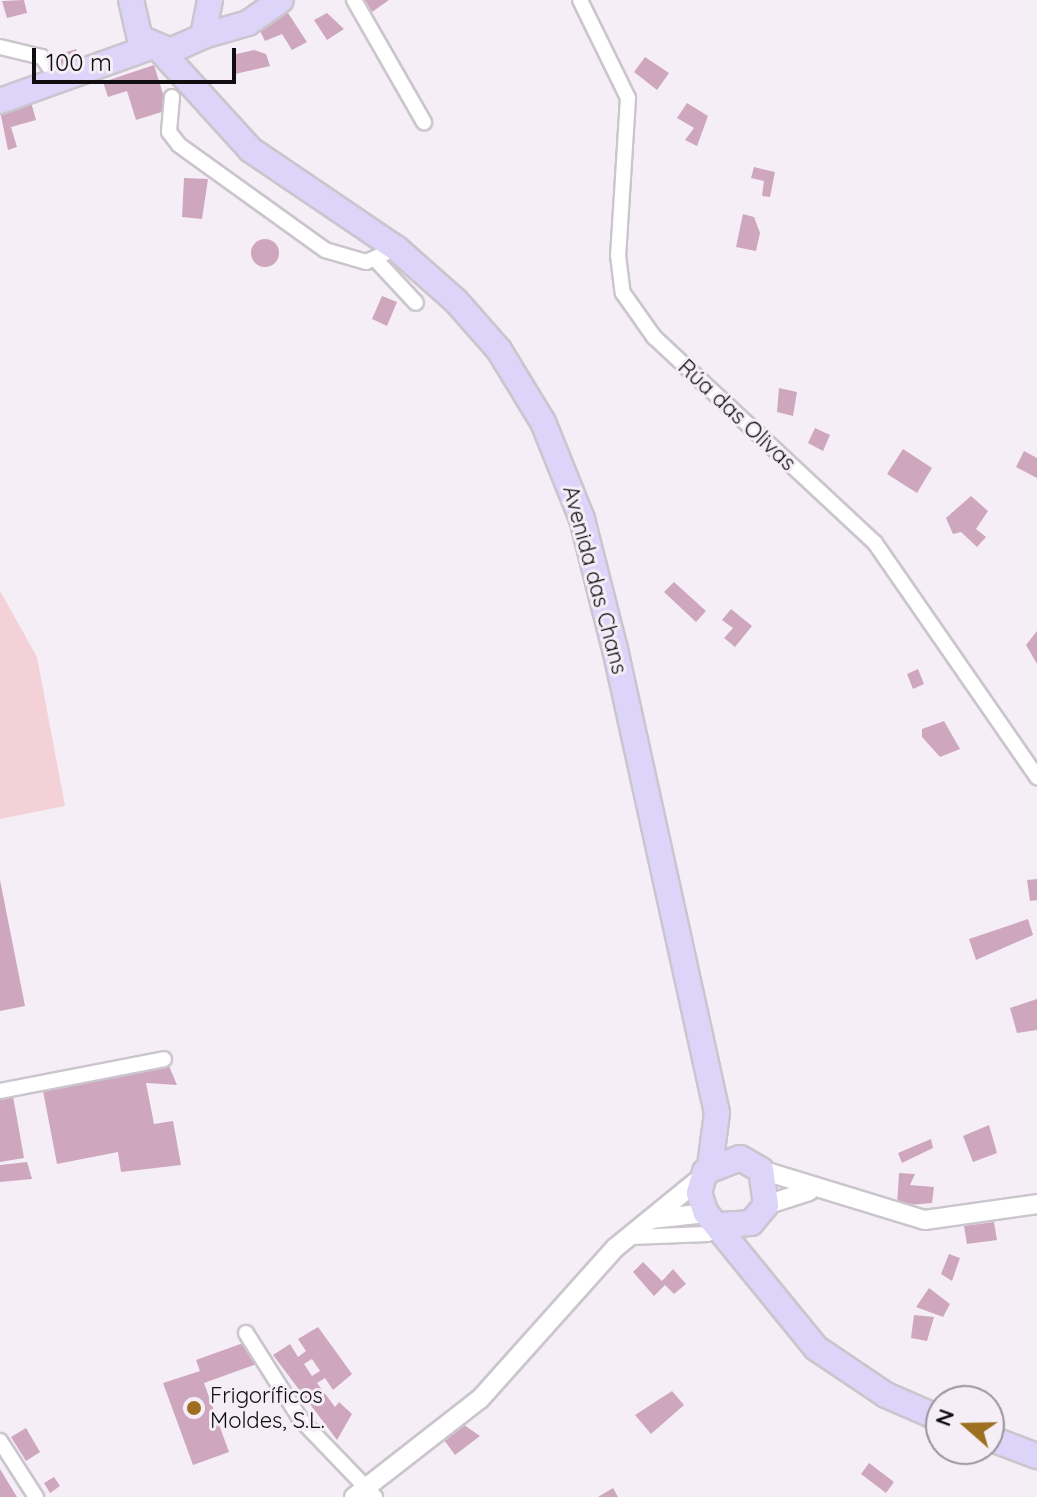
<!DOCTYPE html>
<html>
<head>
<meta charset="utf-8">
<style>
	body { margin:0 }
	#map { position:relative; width:1037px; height:1497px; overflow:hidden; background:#f5eef7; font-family:Quicksand,sans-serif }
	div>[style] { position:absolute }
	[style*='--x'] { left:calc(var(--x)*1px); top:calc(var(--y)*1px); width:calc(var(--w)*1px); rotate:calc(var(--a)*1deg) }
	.green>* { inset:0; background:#f3d1d6 }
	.building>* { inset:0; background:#cea7be }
	.round { border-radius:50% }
	.roads { filter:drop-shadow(2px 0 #cbc5cd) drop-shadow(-2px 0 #cbc5cd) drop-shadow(0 2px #cbc5cd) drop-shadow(0 -2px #cbc5cd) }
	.minor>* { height:14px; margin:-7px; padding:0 7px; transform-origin:7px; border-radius:7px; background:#fff }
	.tertiary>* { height:18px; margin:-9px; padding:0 9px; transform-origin:9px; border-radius:9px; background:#fff }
	.primary>* { height:24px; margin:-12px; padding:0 12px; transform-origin:12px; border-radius:12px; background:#ddd4fa }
	.dots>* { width:22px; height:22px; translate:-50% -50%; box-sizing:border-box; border:4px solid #f5eef7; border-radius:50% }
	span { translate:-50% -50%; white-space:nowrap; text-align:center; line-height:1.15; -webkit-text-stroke:6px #f5eef7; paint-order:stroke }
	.street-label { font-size:22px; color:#0f0d10 }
	.poi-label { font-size:22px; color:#0f0d10 }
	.left { translate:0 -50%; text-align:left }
	.north { position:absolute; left:925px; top:1385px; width:80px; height:80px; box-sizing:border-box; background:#f5eef7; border:2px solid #99949b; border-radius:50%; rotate:290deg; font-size:22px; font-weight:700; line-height:32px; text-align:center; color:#0f0d10 }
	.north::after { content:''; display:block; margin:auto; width:28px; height:36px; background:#9c7020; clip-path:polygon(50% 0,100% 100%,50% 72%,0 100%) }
	.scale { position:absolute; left:32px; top:48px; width:204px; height:36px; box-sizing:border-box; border:4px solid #0f0d10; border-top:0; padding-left:10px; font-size:24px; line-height:28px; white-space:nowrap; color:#0f0d10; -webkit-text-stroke:6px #f5eef7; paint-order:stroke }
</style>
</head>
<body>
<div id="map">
	<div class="green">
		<div style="clip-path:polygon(0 591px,37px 657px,65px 806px,0 819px)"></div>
	</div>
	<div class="building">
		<div style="clip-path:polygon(24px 0,27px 13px,7px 18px,2px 1px)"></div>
		<div style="clip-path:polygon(365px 0,389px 0,372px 12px)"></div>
		<div style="clip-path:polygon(288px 13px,307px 42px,292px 50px,282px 34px,265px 41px,259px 29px)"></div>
		<div style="clip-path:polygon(327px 13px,344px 29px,327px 40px,314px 20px)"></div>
		<div style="clip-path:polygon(76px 49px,80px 61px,61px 67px,57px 55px)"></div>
		<div style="clip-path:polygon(254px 50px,266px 54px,270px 66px,235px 74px,232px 55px)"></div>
		<div style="clip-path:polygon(645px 57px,669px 73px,657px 90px,634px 72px)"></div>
		<div style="clip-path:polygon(154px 65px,168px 110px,136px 120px,127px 91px,108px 97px,103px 82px)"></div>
		<div style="clip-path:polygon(31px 102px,36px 120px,11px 127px,17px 147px,8px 150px,0 111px)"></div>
		<div style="clip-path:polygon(687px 103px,708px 116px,697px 146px,685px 140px,694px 128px,677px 118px)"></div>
		<div style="clip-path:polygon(754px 167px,775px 172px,770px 197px,762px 196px,764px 181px,751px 178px)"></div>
		<div style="clip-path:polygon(184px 178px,208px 179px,202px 219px,182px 217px)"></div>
		<div style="clip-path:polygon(743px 214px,754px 217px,760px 233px,756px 251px,736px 247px)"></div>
		<div class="round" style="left:251px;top:239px;width:28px;height:28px"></div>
		<div style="clip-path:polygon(382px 296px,397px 302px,387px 326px,372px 319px)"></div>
		<div style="clip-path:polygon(779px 388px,797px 392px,793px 416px,777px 412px)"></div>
		<div style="clip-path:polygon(815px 428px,830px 435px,823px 451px,808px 443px)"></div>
		<div style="clip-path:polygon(903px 449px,932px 468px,917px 493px,887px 474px)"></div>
		<div style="clip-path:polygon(1024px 451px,1037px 458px,1037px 478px,1016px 467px)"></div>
		<div style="clip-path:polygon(971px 496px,988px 511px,976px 529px,986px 537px,977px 547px,961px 532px,953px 534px,946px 518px)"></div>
		<div style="clip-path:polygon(674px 582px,706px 611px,696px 622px,664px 592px)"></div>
		<div style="clip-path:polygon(731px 609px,752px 626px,735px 647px,724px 638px,733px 628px,722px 620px)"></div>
		<div style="clip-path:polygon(1037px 631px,1037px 664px,1026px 645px)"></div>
		<div style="clip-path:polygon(918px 669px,924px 684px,913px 689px,907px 674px)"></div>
		<div style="clip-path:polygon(944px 721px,960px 749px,940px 757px,922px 737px,922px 729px)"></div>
		<div style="clip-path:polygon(1037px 879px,1037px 900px,1030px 901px,1027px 880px)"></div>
		<div style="clip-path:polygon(0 880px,25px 1006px,0 1011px)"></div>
		<div style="clip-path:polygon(1028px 919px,1033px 935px,976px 960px,969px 939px)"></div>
		<div style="clip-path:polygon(1037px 999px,1037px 1030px,1017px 1033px,1010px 1008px)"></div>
		<div style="clip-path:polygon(169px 1066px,177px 1085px,146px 1083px,154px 1124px,173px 1121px,181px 1165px,121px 1172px,118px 1152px,57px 1164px,43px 1091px)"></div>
		<div style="clip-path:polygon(13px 1096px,24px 1158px,0 1162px,0 1098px)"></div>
		<div style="clip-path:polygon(989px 1125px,997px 1153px,973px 1162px,963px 1136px)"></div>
		<div style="clip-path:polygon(931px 1139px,933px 1148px,902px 1163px,898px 1153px)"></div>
		<div style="clip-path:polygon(27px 1162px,32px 1179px,0 1182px,0 1165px)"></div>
		<div style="clip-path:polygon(899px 1173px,915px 1174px,910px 1185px,934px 1187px,932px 1203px,897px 1206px)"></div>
		<div style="clip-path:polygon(994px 1222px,997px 1240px,967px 1244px,964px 1226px)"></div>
		<div style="clip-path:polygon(949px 1254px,960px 1258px,952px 1281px,941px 1274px)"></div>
		<div style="clip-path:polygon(643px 1262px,662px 1281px,673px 1269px,686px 1284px,674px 1294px,665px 1285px,654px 1296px,633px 1272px)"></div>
		<div style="clip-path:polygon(929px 1288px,950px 1304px,943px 1317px,916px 1307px)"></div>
		<div style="clip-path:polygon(914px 1315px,934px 1317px,927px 1341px,911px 1338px)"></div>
		<div style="clip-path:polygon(evenodd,318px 1327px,352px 1374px,333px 1390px,325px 1378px,317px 1383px,335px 1407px,339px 1402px,352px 1414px,337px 1440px,273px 1355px,290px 1344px,298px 1357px,306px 1351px,298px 1339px,318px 1327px,312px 1359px,320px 1371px,312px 1376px,304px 1364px,312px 1359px)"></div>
		<div style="clip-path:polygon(246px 1342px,257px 1364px,204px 1383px,229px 1452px,193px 1465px,163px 1383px,200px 1371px,196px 1360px)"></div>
		<div style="clip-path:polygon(672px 1391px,684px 1405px,651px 1434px,635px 1415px)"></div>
		<div style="clip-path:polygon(464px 1425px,480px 1436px,455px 1455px,444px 1440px)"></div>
		<div style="clip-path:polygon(26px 1428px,40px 1452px,26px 1461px,11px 1437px)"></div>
		<div style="clip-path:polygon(869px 1463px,894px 1482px,886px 1493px,861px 1474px)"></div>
		<div style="clip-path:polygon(0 1469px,17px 1497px,0 1497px)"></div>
		<div style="clip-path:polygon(54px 1477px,60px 1486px,50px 1493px,44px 1483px)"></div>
		<div style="clip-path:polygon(613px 1488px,618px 1497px,598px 1497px)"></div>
	</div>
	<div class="roads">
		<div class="minor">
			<div style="--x:354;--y:0;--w:141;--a:60.2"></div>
			<div style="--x:580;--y:0;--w:109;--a:63.9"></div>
			<div style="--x:628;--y:98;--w:157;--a:93.6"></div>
			<div style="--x:618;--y:255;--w:38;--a:83"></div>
			<div style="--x:623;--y:293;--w:54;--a:54.8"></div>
			<div style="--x:654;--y:337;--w:302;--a:43"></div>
			<div style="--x:875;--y:543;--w:285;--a:55.3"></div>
			<div style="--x:0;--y:47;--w:43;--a:13.4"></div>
			<div style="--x:42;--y:57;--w:31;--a:54"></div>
			<div style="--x:172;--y:97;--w:35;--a:95"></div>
			<div style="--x:169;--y:132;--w:16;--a:52"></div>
			<div style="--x:179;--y:145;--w:180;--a:35.7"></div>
			<div style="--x:325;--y:250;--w:43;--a:16.3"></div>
			<div style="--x:366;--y:262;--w:33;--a:-25"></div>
			<div style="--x:377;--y:261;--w:57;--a:47.1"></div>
			<div style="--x:0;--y:1091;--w:167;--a:-11"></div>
			<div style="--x:631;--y:1237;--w:77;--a:-2.2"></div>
			<div style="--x:708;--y:1234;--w:17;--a:-33"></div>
			<div style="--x:246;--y:1333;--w:103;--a:57.7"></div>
			<div style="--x:301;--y:1420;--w:107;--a:46.1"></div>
			<div style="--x:0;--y:1441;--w:67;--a:57.3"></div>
		</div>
		<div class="tertiary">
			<div style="--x:761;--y:1170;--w:171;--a:17"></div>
			<div style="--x:925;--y:1220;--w:113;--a:-8.1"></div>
			<div style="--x:766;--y:1205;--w:45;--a:-18"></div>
			<div style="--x:652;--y:1219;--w:54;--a:-6.3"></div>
			<div style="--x:354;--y:1497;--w:160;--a:-37.9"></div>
			<div style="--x:480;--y:1399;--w:203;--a:-48.2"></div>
			<div style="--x:615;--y:1248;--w:112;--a:-39.2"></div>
		</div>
		<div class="primary">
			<div style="--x:131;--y:0;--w:39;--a:77"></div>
			<div style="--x:140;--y:38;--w:33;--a:23"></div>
			<div style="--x:170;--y:51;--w:36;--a:-24"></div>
			<div style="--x:203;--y:36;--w:37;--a:-79"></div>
			<div style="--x:203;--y:36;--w:47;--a:-16.1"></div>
			<div style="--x:248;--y:23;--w:40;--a:-34.9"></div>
			<div style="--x:160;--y:50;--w:135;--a:47.7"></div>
			<div style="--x:251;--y:150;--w:175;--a:34.1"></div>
			<div style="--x:396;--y:248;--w:80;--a:41.5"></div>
			<div style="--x:456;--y:301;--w:65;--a:48.7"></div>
			<div style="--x:499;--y:350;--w:84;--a:58.6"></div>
			<div style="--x:543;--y:422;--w:105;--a:68.1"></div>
			<div style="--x:582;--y:519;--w:134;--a:75.8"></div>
			<div style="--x:615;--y:649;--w:475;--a:77.6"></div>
			<div style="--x:717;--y:1113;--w:53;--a:97.5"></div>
			<div style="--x:0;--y:101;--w:160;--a:-19.7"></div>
			<div style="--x:722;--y:1225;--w:29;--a:-4"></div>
			<div style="--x:751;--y:1223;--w:23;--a:-50"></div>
			<div style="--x:766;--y:1205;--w:35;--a:-98"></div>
			<div style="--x:761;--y:1170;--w:24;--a:-150"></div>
			<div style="--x:740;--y:1158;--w:38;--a:158"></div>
			<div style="--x:705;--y:1172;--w:22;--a:106"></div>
			<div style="--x:699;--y:1193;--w:21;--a:71"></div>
			<div style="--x:706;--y:1213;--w:174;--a:50.8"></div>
			<div style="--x:816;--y:1348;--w:84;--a:33.9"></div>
			<div style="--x:886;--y:1395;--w:60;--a:23.6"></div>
			<div style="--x:989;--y:1438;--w:51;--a:20.6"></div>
		</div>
	</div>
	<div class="dots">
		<div style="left:194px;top:1408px;background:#9c7020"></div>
	</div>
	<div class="street-label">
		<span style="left:737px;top:415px;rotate:43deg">Rúa das Olivas</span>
		<span style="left:595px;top:580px;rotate:75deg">Avenida das Chans</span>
	</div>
	<div class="poi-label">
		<span class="left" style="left:210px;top:1408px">Frigoríficos<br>Moldes, S.L.</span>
	</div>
	<div class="north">N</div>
	<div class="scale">100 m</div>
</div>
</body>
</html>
